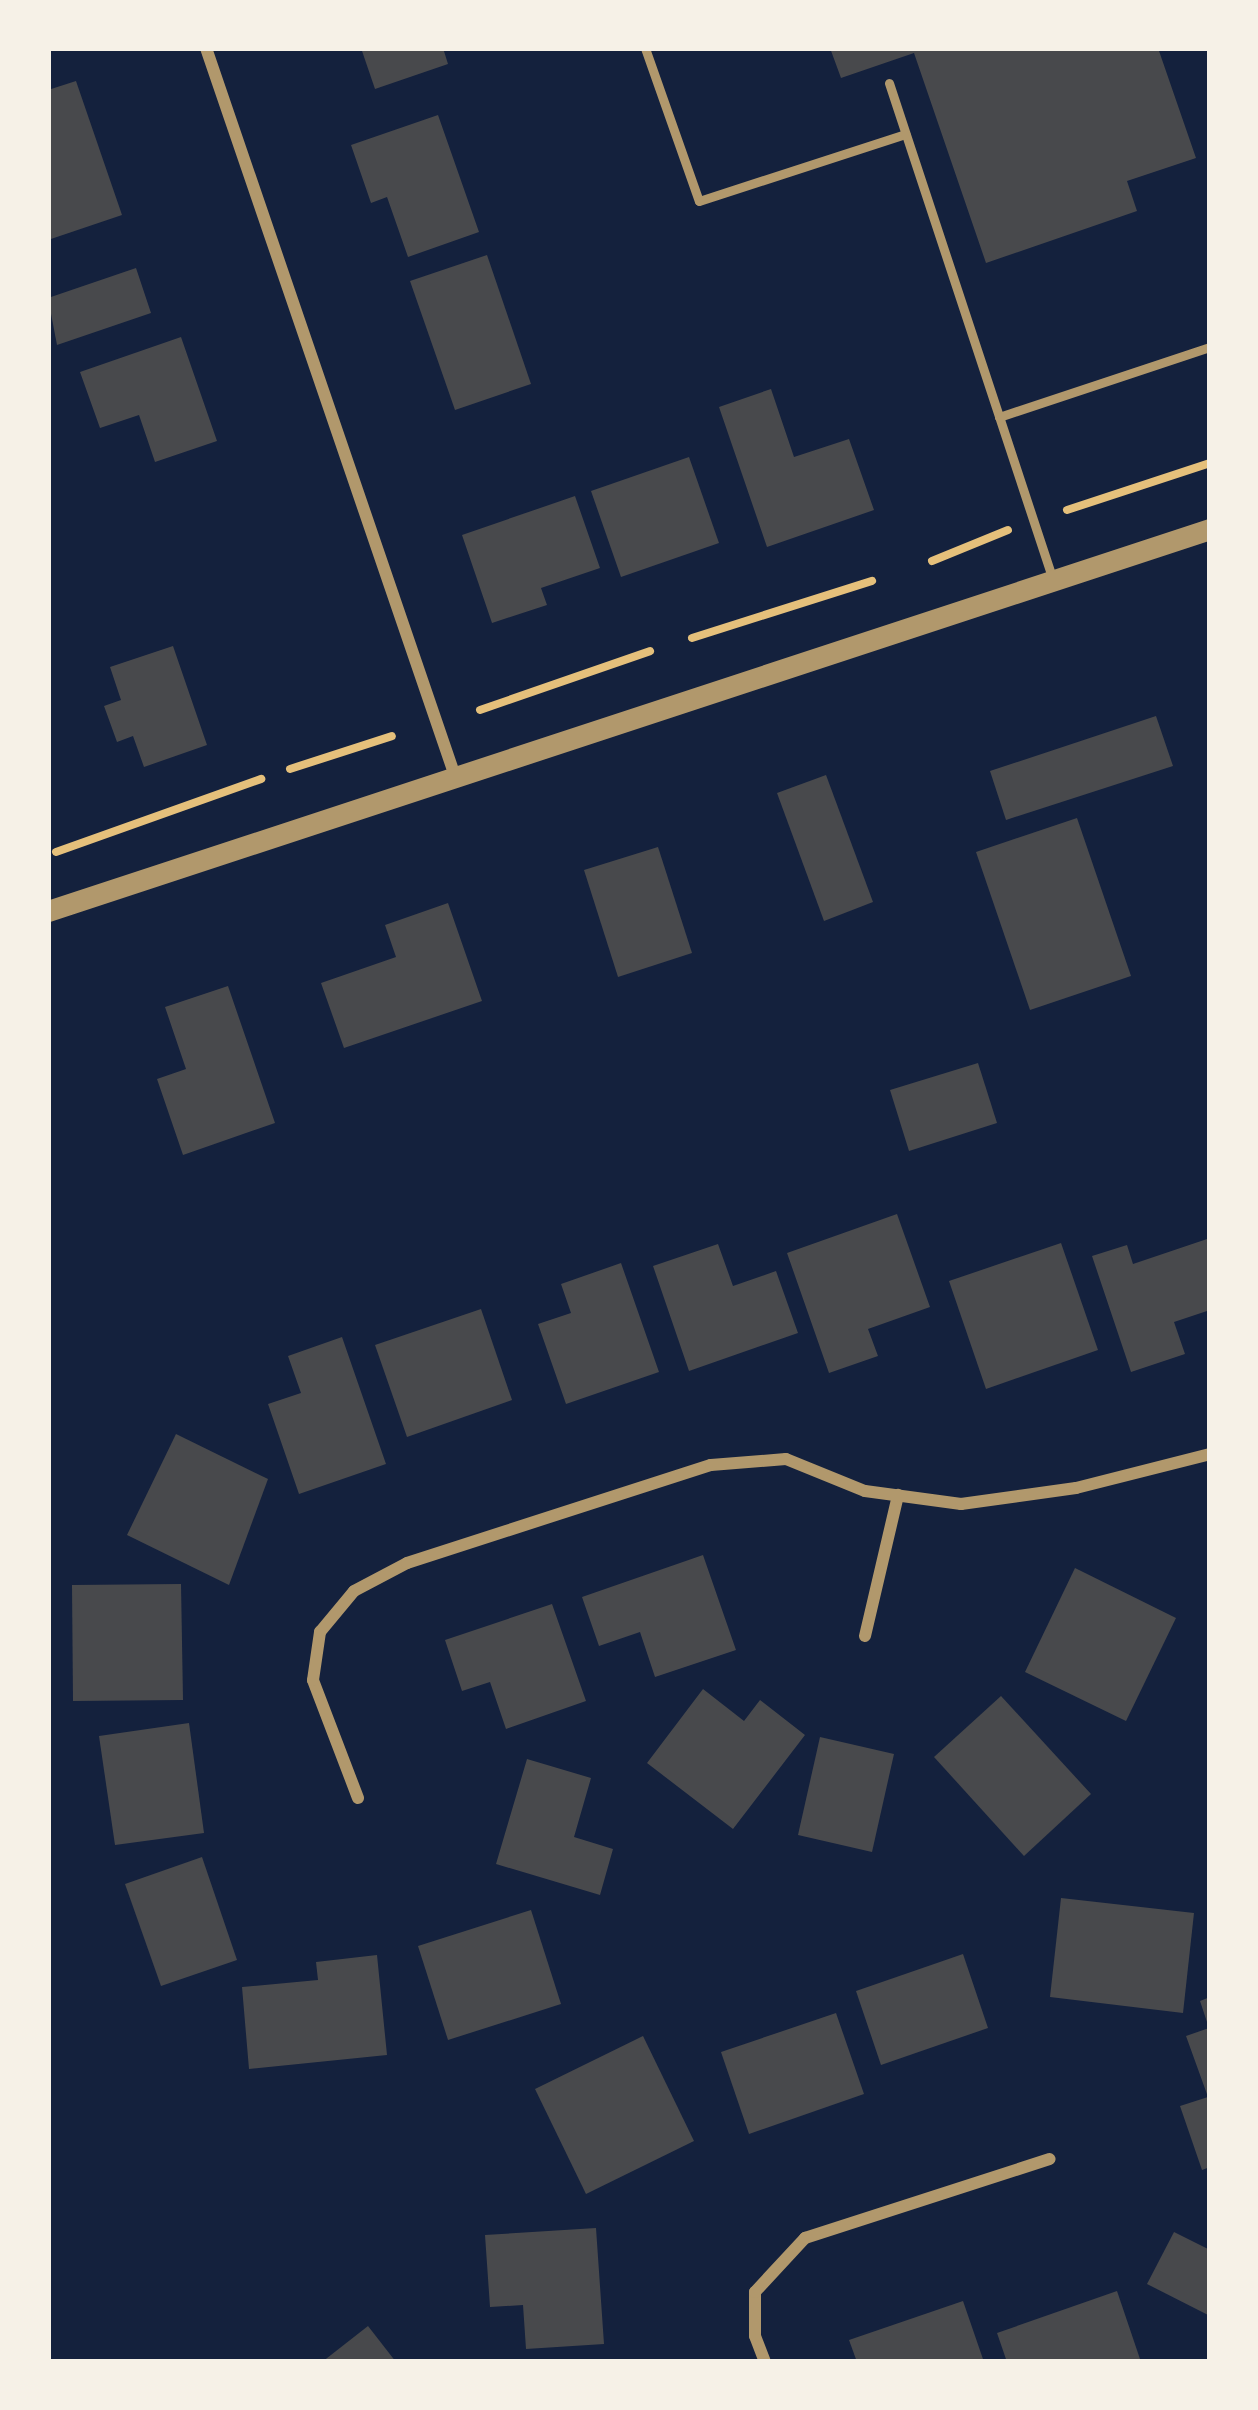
<!DOCTYPE html>
<html>
<head>
<meta charset="utf-8">
<style>
	body { margin:0 }
	#map { position:relative; width:1258px; height:2410px; overflow:hidden; background:#14213d; font-family:Roboto,sans-serif }
	div>[style] { position:absolute }
	[style*='--x'] { left:calc(var(--x)*1px); top:calc(var(--y)*1px); width:calc(var(--w)*1px); rotate:calc(var(--a)*1deg) }
	.building>* { inset:0; background:#48494c }
	.path>* { height:8px; margin:-4px; padding:0 4px; transform-origin:4px; border-radius:4px; background:#e5c07b }
	.service>* { height:9px; margin:-4.5px; padding:0 4.5px; transform-origin:4.5px; border-radius:4.5px; background:#b1986c }
	.minor>* { height:12px; margin:-6px; padding:0 6px; transform-origin:6px; border-radius:6px; background:#b1986c }
	.tertiary>* { height:21px; margin:-10.5px; padding:0 10.5px; transform-origin:10.5px; border-radius:10.5px; background:#b1986c }
	span { translate:-50% -50%; white-space:nowrap; text-align:center; line-height:1.15; -webkit-text-stroke:12px #f6f1e7; paint-order:stroke }
	.frame { position:absolute; inset:0; border:51px solid #f6f1e7; pointer-events:none }
</style>
</head>
<body>
<div id="map">
	<div class="building">
		<div style="clip-path:polygon(361px 48px,443px 48px,448px 64px,375px 89px)"></div>
		<div style="clip-path:polygon(830px 48px,1158px 48px,1196px 158px,1127px 181px,1137px 211px,986px 263px,914px 53px,841px 78px)"></div>
		<div style="clip-path:polygon(76px 81px,122px 215px,48px 240px,48px 90px)"></div>
		<div style="clip-path:polygon(438px 115px,479px 232px,408px 257px,387px 197px,371px 203px,351px 145px)"></div>
		<div style="clip-path:polygon(487px 255px,531px 384px,455px 410px,410px 281px)"></div>
		<div style="clip-path:polygon(136px 268px,151px 313px,57px 345px,48px 298px)"></div>
		<div style="clip-path:polygon(181px 337px,217px 441px,155px 462px,139px 415px,100px 428px,80px 372px)"></div>
		<div style="clip-path:polygon(771px 389px,794px 457px,849px 439px,874px 510px,767px 547px,719px 407px)"></div>
		<div style="clip-path:polygon(689px 457px,719px 543px,621px 577px,591px 491px)"></div>
		<div style="clip-path:polygon(575px 496px,600px 568px,541px 588px,547px 605px,492px 623px,462px 535px)"></div>
		<div style="clip-path:polygon(173px 646px,207px 745px,144px 767px,133px 736px,117px 742px,104px 706px,121px 700px,110px 667px)"></div>
		<div style="clip-path:polygon(1156px 716px,1173px 766px,1006px 820px,990px 771px)"></div>
		<div style="clip-path:polygon(826px 775px,873px 902px,824px 921px,777px 793px)"></div>
		<div style="clip-path:polygon(1077px 818px,1131px 976px,1030px 1010px,976px 852px)"></div>
		<div style="clip-path:polygon(658px 847px,692px 953px,618px 977px,584px 870px)"></div>
		<div style="clip-path:polygon(448px 903px,482px 1001px,344px 1048px,321px 983px,396px 957px,385px 925px)"></div>
		<div style="clip-path:polygon(228px 986px,275px 1123px,183px 1155px,157px 1079px,186px 1069px,165px 1007px)"></div>
		<div style="clip-path:polygon(978px 1063px,997px 1123px,909px 1151px,890px 1090px)"></div>
		<div style="clip-path:polygon(897px 1214px,930px 1307px,868px 1329px,878px 1356px,829px 1373px,787px 1253px)"></div>
		<div style="clip-path:polygon(1210px 1238px,1210px 1310px,1174px 1322px,1185px 1354px,1131px 1372px,1092px 1256px,1127px 1245px,1133px 1264px)"></div>
		<div style="clip-path:polygon(1061px 1243px,1098px 1350px,986px 1389px,949px 1281px)"></div>
		<div style="clip-path:polygon(718px 1244px,733px 1286px,776px 1271px,798px 1333px,689px 1371px,653px 1266px)"></div>
		<div style="clip-path:polygon(621px 1263px,659px 1372px,566px 1404px,538px 1324px,571px 1313px,561px 1284px)"></div>
		<div style="clip-path:polygon(481px 1309px,512px 1400px,407px 1437px,375px 1345px)"></div>
		<div style="clip-path:polygon(342px 1337px,386px 1464px,299px 1494px,268px 1404px,301px 1393px,288px 1356px)"></div>
		<div style="clip-path:polygon(176px 1434px,268px 1479px,229px 1585px,127px 1535px)"></div>
		<div style="clip-path:polygon(703px 1555px,736px 1650px,655px 1677px,640px 1632px,599px 1646px,582px 1597px)"></div>
		<div style="clip-path:polygon(1075px 1568px,1176px 1618px,1126px 1721px,1025px 1672px)"></div>
		<div style="clip-path:polygon(181px 1584px,183px 1700px,73px 1701px,72px 1585px)"></div>
		<div style="clip-path:polygon(552px 1604px,586px 1701px,506px 1729px,490px 1682px,462px 1691px,445px 1640px)"></div>
		<div style="clip-path:polygon(703px 1689px,744px 1721px,760px 1700px,805px 1735px,733px 1829px,647px 1763px)"></div>
		<div style="clip-path:polygon(1001px 1696px,1091px 1794px,1024px 1856px,934px 1757px)"></div>
		<div style="clip-path:polygon(189px 1723px,204px 1833px,115px 1845px,99px 1736px)"></div>
		<div style="clip-path:polygon(820px 1737px,894px 1754px,872px 1852px,798px 1835px)"></div>
		<div style="clip-path:polygon(527px 1759px,591px 1778px,574px 1837px,613px 1849px,600px 1895px,496px 1864px)"></div>
		<div style="clip-path:polygon(202px 1857px,237px 1960px,161px 1986px,125px 1884px)"></div>
		<div style="clip-path:polygon(1061px 1898px,1194px 1913px,1183px 2013px,1050px 1997px)"></div>
		<div style="clip-path:polygon(531px 1910px,561px 2004px,448px 2040px,418px 1946px)"></div>
		<div style="clip-path:polygon(963px 1954px,988px 2028px,881px 2065px,856px 1991px)"></div>
		<div style="clip-path:polygon(377px 1955px,387px 2055px,249px 2069px,242px 1987px,318px 1980px,316px 1962px)"></div>
		<div style="clip-path:polygon(1210px 1997px,1210px 2167px,1202px 2170px,1180px 2106px,1208px 2097px,1186px 2036px,1209px 2028px,1200px 2001px)"></div>
		<div style="clip-path:polygon(836px 2013px,864px 2094px,749px 2134px,721px 2052px)"></div>
		<div style="clip-path:polygon(643px 2036px,694px 2141px,586px 2194px,535px 2089px)"></div>
		<div style="clip-path:polygon(596px 2228px,604px 2344px,526px 2349px,523px 2305px,490px 2307px,485px 2235px)"></div>
		<div style="clip-path:polygon(1174px 2232px,1210px 2250px,1210px 2316px,1147px 2284px)"></div>
		<div style="clip-path:polygon(1117px 2291px,1141px 2362px,1007px 2362px,997px 2333px)"></div>
		<div style="clip-path:polygon(963px 2301px,984px 2362px,857px 2362px,849px 2340px)"></div>
		<div style="clip-path:polygon(368px 2326px,396px 2362px,322px 2362px)"></div>
	</div>
	<div class="path">
		<div style="--x:1067;--y:510;--w:151;--a:-18.2"></div>
		<div style="--x:932;--y:561;--w:82;--a:-22.2"></div>
		<div style="--x:692;--y:638;--w:189;--a:-17.6"></div>
		<div style="--x:480;--y:710;--w:180;--a:-19.1"></div>
		<div style="--x:290;--y:769;--w:107;--a:-17.9"></div>
		<div style="--x:56;--y:852;--w:218;--a:-19.6"></div>
	</div>
	<div class="service">
		<div style="--x:645;--y:48;--w:162;--a:70.6"></div>
		<div style="--x:699;--y:201;--w:217;--a:-18"></div>
		<div style="--x:889;--y:83;--w:523;--a:71.74"></div>
		<div style="--x:999;--y:417;--w:222;--a:-18.4"></div>
	</div>
	<div class="minor">
		<div style="--x:206;--y:48;--w:769;--a:71.12"></div>
		<div style="--x:865;--y:1636;--w:145;--a:-76.8"></div>
		<div style="--x:358;--y:1798;--w:126;--a:-110.9"></div>
		<div style="--x:313;--y:1680;--w:49;--a:-81.7"></div>
		<div style="--x:320;--y:1632;--w:53;--a:-50.3"></div>
		<div style="--x:354;--y:1591;--w:60;--a:-27.8"></div>
		<div style="--x:407;--y:1563;--w:319;--a:-17.9"></div>
		<div style="--x:711;--y:1465;--w:75;--a:-4.6"></div>
		<div style="--x:786;--y:1459;--w:85;--a:22.1"></div>
		<div style="--x:865;--y:1491;--w:97;--a:7.7"></div>
		<div style="--x:961;--y:1504;--w:116;--a:-7.9"></div>
		<div style="--x:1076;--y:1488;--w:138;--a:-14.2"></div>
		<div style="--x:765;--y:2362;--w:28;--a:-111"></div>
		<div style="--x:755;--y:2336;--w:44;--a:-90"></div>
		<div style="--x:755;--y:2292;--w:74;--a:-47.2"></div>
		<div style="--x:805;--y:2238;--w:257;--a:-17.9"></div>
	</div>
	<div class="tertiary">
		<div style="--x:48;--y:911;--w:1223;--a:-18.2"></div>
	</div>
	<div class="frame"></div>
</div>
</body>
</html>
